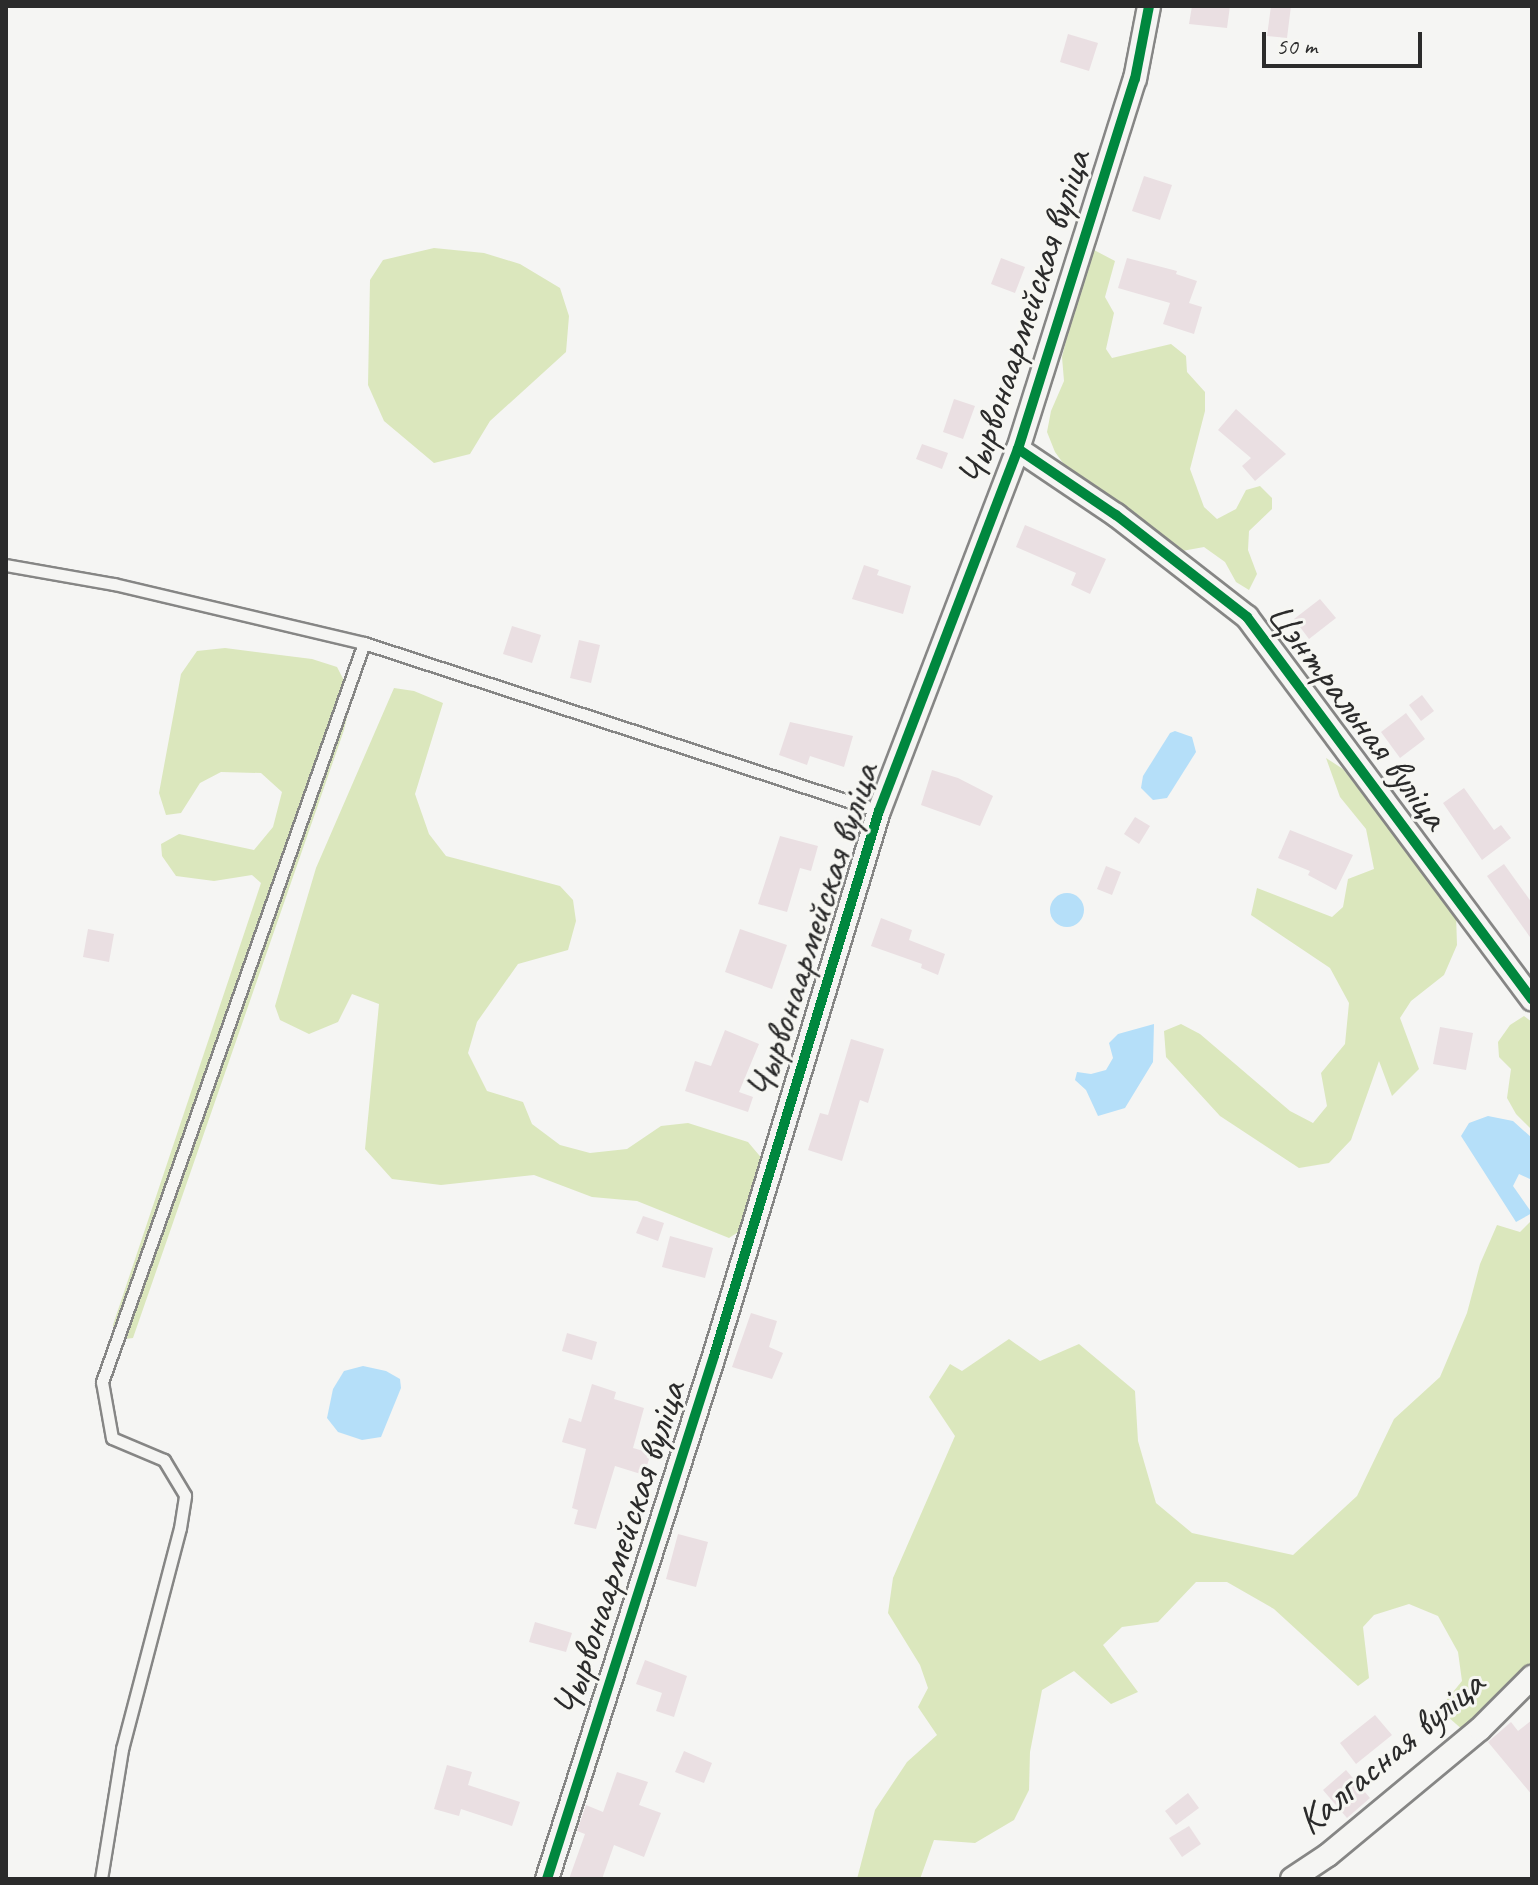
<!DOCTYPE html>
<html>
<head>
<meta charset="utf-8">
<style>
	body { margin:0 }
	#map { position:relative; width:1538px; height:1885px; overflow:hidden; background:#f5f5f3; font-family:Caveat,sans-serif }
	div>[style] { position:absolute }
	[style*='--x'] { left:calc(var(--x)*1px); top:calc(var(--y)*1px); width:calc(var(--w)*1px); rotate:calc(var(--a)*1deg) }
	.green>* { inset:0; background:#dbe7bd }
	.water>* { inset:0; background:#b5dff9 }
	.round { border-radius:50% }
	.building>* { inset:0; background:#eadfe2 }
	.roads { filter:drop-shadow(2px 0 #868685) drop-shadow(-2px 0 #868685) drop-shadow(0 2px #868685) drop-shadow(0 -2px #868685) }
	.service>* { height:11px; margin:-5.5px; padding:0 5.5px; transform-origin:5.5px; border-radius:5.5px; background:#f5f5f3 }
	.minor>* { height:22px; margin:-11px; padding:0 11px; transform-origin:11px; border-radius:11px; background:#f5f5f3 }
	.cycleway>* { height:10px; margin:-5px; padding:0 5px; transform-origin:5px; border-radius:5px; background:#00873e }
	span { translate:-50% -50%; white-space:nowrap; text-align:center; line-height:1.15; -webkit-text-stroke:6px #f6f6f2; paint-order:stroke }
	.street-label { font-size:40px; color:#2b2b2b }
	.frame { position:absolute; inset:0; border:8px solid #2b2b2b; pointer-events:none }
	.scale { position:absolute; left:1262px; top:32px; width:160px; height:36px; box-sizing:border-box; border:4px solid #2b2b2b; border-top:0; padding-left:10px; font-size:24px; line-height:28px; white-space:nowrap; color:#2b2b2b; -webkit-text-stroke:6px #f6f6f2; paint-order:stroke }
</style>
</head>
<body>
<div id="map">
	<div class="green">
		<div style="clip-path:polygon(434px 248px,484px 253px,520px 264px,560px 288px,569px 316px,566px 352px,490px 421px,470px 454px,434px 463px,384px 421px,368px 385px,370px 280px,383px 260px)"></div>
		<div style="clip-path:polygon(1094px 250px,1115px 261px,1105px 297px,1114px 313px,1106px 349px,1112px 358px,1171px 344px,1186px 356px,1187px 372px,1205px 392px,1205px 411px,1190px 469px,1204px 507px,1217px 519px,1236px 509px,1246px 490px,1260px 486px,1272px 498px,1272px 509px,1249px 531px,1248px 550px,1257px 574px,1249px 590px,1236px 582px,1225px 562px,1204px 547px,1182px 551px,1068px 470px,1055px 452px,1047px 432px,1051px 411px,1064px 381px,1062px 357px,1087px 255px)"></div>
		<div style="clip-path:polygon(225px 648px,312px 659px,337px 667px,352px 696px,344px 730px,133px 1338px,116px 1340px,113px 1325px,261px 883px,252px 875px,214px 881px,176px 876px,162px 856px,161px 844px,179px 834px,254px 850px,273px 827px,282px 792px,261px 773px,221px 772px,200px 783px,181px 813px,166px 815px,159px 793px,181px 674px,197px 651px)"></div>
		<div style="clip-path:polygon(394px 688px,414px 691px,443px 703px,415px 794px,429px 834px,446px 856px,560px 886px,573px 900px,576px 921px,568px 950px,518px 964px,477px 1022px,468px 1053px,487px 1091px,523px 1102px,532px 1124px,560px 1145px,590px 1153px,627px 1149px,661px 1126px,688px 1123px,748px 1142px,764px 1161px,746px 1227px,729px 1238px,637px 1201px,592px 1197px,534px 1175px,441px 1185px,392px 1179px,365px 1149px,379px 1004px,352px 994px,338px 1022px,309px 1034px,280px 1020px,275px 1006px,316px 868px)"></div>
		<div style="clip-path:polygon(1326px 758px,1343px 769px,1456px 914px,1457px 945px,1444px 975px,1411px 1001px,1400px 1018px,1419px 1069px,1392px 1096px,1379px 1061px,1351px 1140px,1329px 1163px,1299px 1168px,1220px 1116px,1166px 1057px,1164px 1031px,1181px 1024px,1200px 1034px,1290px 1111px,1313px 1123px,1327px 1106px,1321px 1073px,1345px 1044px,1349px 1003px,1330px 968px,1251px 915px,1257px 888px,1332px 917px,1343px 907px,1348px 879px,1374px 869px,1366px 829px,1340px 797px)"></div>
		<div style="clip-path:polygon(1524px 1016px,1532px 1022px,1532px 1130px,1516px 1114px,1507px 1098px,1511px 1069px,1499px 1057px,1498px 1042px,1510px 1025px)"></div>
		<div style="clip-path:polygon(1532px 1220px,1532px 1664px,1464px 1731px,1439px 1709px,1462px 1681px,1458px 1652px,1438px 1616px,1409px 1604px,1374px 1615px,1363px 1627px,1369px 1678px,1358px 1686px,1274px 1609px,1227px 1582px,1196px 1582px,1158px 1622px,1122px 1627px,1103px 1645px,1138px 1692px,1111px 1704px,1074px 1671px,1042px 1690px,1030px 1752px,1029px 1790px,1014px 1820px,975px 1843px,934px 1840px,920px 1879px,857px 1879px,875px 1810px,907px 1762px,937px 1735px,918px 1707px,928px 1688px,920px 1665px,888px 1613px,893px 1578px,955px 1436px,929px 1397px,950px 1364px,962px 1371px,1009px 1339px,1040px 1361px,1079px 1344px,1135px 1391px,1138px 1441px,1156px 1503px,1192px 1533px,1293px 1555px,1357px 1496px,1394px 1419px,1440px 1377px,1467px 1313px,1480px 1264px,1497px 1225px,1520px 1232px)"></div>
	</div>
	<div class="water">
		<div style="clip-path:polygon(1175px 731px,1192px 737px,1196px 752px,1167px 798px,1153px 800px,1141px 788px,1143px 776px,1170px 733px)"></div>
		<div class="round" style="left:1050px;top:893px;width:34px;height:34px"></div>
		<div style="clip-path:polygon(1154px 1024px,1153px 1062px,1125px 1108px,1098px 1116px,1086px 1090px,1075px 1080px,1077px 1072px,1091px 1074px,1106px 1070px,1113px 1058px,1109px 1043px,1118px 1034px)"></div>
		<div style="clip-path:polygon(1488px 1116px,1513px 1121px,1532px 1138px,1532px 1180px,1519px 1174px,1513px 1186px,1532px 1213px,1516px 1222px,1461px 1136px,1469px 1123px)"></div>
		<div style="clip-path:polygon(363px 1366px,386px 1371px,400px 1379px,401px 1388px,381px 1437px,362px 1440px,338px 1432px,327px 1418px,333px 1389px,344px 1371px)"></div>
	</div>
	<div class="building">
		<div style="clip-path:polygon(1192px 6px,1230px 6px,1227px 28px,1189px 24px)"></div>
		<div style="clip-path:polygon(1271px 6px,1291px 6px,1287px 38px,1267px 36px)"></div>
		<div style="clip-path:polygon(1068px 34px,1098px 43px,1089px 71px,1060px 62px)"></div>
		<div style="clip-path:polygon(1144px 176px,1172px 185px,1160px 220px,1132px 211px)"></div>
		<div style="clip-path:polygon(1001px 258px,1025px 267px,1015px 293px,991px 284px)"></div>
		<div style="clip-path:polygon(1127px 258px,1177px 271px,1176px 274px,1197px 281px,1189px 303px,1202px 307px,1194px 334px,1163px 324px,1170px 303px,1118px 288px)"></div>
		<div style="clip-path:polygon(954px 399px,975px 406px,963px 439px,943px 432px)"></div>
		<div style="clip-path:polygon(1236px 409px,1286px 454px,1255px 481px,1242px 466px,1251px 458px,1218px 430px)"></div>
		<div style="clip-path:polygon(922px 444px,948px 453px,942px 469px,916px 459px)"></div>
		<div style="clip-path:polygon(1025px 525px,1106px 559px,1090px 594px,1071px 585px,1076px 573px,1016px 547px)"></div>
		<div style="clip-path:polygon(864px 565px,879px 570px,877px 575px,911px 586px,903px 614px,852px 599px)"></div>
		<div style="clip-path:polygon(1320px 599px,1336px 618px,1309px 639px,1294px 619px)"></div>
		<div style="clip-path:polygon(512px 626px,541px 635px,532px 663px,503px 654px)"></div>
		<div style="clip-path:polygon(579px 640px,600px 645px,591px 683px,570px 678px)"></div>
		<div style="clip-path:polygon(1422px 695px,1434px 711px,1421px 721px,1409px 705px)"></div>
		<div style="clip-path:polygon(1406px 713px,1425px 739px,1400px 758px,1381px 732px)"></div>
		<div style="clip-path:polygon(790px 722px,853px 736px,844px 767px,810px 756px,807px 765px,779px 755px)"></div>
		<div style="clip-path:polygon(932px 770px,958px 778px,993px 796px,980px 826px,921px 805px)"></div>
		<div style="clip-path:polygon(1464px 788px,1494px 830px,1501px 825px,1511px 838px,1482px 860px,1443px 803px)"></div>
		<div style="clip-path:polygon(1135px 817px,1150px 826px,1139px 844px,1124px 834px)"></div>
		<div style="clip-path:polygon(1290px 830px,1353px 855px,1336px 890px,1308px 875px,1310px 871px,1278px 858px)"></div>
		<div style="clip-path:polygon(780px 836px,818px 846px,811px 871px,800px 868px,787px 912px,758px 904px)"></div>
		<div style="clip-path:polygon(1504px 864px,1532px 903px,1532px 940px,1487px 876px)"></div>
		<div style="clip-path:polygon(1106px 866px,1121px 872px,1112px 895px,1097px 889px)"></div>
		<div style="clip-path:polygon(881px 918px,912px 930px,909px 940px,945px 954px,938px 975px,921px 968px,922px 964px,871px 946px)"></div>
		<div style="clip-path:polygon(88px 929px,114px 934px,109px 962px,83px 957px)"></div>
		<div style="clip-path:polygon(740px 929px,787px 945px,772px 989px,725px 972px)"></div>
		<div style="clip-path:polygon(1440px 1027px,1473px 1033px,1466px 1070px,1433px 1064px)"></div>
		<div style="clip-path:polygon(725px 1030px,759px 1044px,739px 1092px,753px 1097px,748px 1112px,685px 1091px,695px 1061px,711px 1066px)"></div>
		<div style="clip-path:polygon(851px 1039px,884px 1049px,868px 1103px,860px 1100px,842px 1161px,808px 1150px,820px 1113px,828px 1115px)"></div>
		<div style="clip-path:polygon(643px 1216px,664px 1223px,658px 1241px,636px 1233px)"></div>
		<div style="clip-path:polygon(670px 1236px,713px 1248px,705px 1278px,662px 1267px)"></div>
		<div style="clip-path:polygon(751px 1313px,777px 1321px,769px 1347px,783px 1353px,772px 1379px,732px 1367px)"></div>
		<div style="clip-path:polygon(567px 1333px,597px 1342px,592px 1360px,562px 1351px)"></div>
		<div style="clip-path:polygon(592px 1384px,616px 1392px,614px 1399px,644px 1408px,633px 1448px,651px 1453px,644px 1475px,615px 1466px,596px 1529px,574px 1524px,578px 1510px,572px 1508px,586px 1449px,562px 1442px,569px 1418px,581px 1422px)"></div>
		<div style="clip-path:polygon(678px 1534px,708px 1542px,696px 1587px,666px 1579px)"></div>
		<div style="clip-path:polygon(535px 1622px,572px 1633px,566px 1652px,529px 1642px)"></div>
		<div style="clip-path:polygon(645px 1660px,687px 1676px,674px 1717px,656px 1711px,662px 1693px,636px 1684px)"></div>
		<div style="clip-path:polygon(1375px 1715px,1392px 1735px,1356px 1764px,1340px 1743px)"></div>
		<div style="clip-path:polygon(1532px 1720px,1532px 1795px,1488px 1742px,1511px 1722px,1518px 1731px)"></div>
		<div style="clip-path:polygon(684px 1751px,712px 1763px,704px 1783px,675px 1772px)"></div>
		<div style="clip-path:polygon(447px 1765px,472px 1772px,468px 1785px,520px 1802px,512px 1826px,461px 1809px,459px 1816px,434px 1809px)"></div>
		<div style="clip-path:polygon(1346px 1770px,1370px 1798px,1347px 1818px,1323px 1790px)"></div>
		<div style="clip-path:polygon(617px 1772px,648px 1782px,639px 1805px,661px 1813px,644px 1857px,614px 1845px,602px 1879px,569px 1879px,585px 1834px,577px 1831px,586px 1805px,603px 1812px)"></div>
		<div style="clip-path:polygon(1188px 1793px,1199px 1808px,1176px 1825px,1165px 1811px)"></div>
		<div style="clip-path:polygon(1189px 1826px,1201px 1844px,1182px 1857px,1169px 1838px)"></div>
	</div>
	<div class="roads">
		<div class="service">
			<div style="--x:6;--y:565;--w:110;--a:10"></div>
			<div style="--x:114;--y:584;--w:257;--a:13.3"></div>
			<div style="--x:364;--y:643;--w:542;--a:18.07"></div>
			<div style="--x:101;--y:1879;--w:132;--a:-80.8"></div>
			<div style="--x:122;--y:1749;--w:228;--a:-75.3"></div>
			<div style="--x:180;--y:1528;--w:33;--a:-81"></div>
			<div style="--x:185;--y:1495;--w:41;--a:-121"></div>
			<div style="--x:164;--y:1460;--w:56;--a:-157.1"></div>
			<div style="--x:112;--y:1438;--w:57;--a:-100.1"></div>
			<div style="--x:102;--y:1382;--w:784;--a:-70.48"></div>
		</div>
		<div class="minor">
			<div style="--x:1018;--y:449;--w:118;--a:34"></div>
			<div style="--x:1116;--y:515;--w:166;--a:37.9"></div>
			<div style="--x:1247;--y:617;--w:477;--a:53.3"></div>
			<div style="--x:547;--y:1879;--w:549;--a:-72.29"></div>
			<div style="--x:714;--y:1356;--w:569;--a:-73.16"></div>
			<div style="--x:879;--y:811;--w:388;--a:-69"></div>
			<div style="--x:1018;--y:449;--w:388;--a:-72.5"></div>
			<div style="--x:1135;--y:79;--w:74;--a:-79.1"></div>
			<div style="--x:1292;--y:1879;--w:43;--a:-33.7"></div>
			<div style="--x:1328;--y:1855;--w:197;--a:-39.7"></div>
			<div style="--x:1480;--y:1729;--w:74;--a:-45"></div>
		</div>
	</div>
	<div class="cycleway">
		<div style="--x:1018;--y:449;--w:118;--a:34"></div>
		<div style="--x:1116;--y:515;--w:166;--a:37.9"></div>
		<div style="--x:1247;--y:617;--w:477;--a:53.3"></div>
		<div style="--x:547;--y:1879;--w:549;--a:-72.29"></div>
		<div style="--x:714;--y:1356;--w:569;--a:-73.16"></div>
		<div style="--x:879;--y:811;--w:388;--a:-69"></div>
		<div style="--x:1018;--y:449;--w:388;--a:-72.5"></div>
		<div style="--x:1135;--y:79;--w:74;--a:-79.1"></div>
	</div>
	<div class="street-label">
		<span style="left:1024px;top:318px;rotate:-72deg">Чырвонаармейская вуліца</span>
		<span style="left:1358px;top:715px;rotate:53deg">Цэнтральная вуліца</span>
		<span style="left:812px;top:931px;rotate:-72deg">Чырвонаармейская вуліца</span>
		<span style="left:619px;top:1549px;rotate:-72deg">Чырвонаармейская вуліца</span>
		<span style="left:1390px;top:1752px;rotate:-40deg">Калгасная вуліца</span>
	</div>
	<div class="frame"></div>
	<div class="scale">50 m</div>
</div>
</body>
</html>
